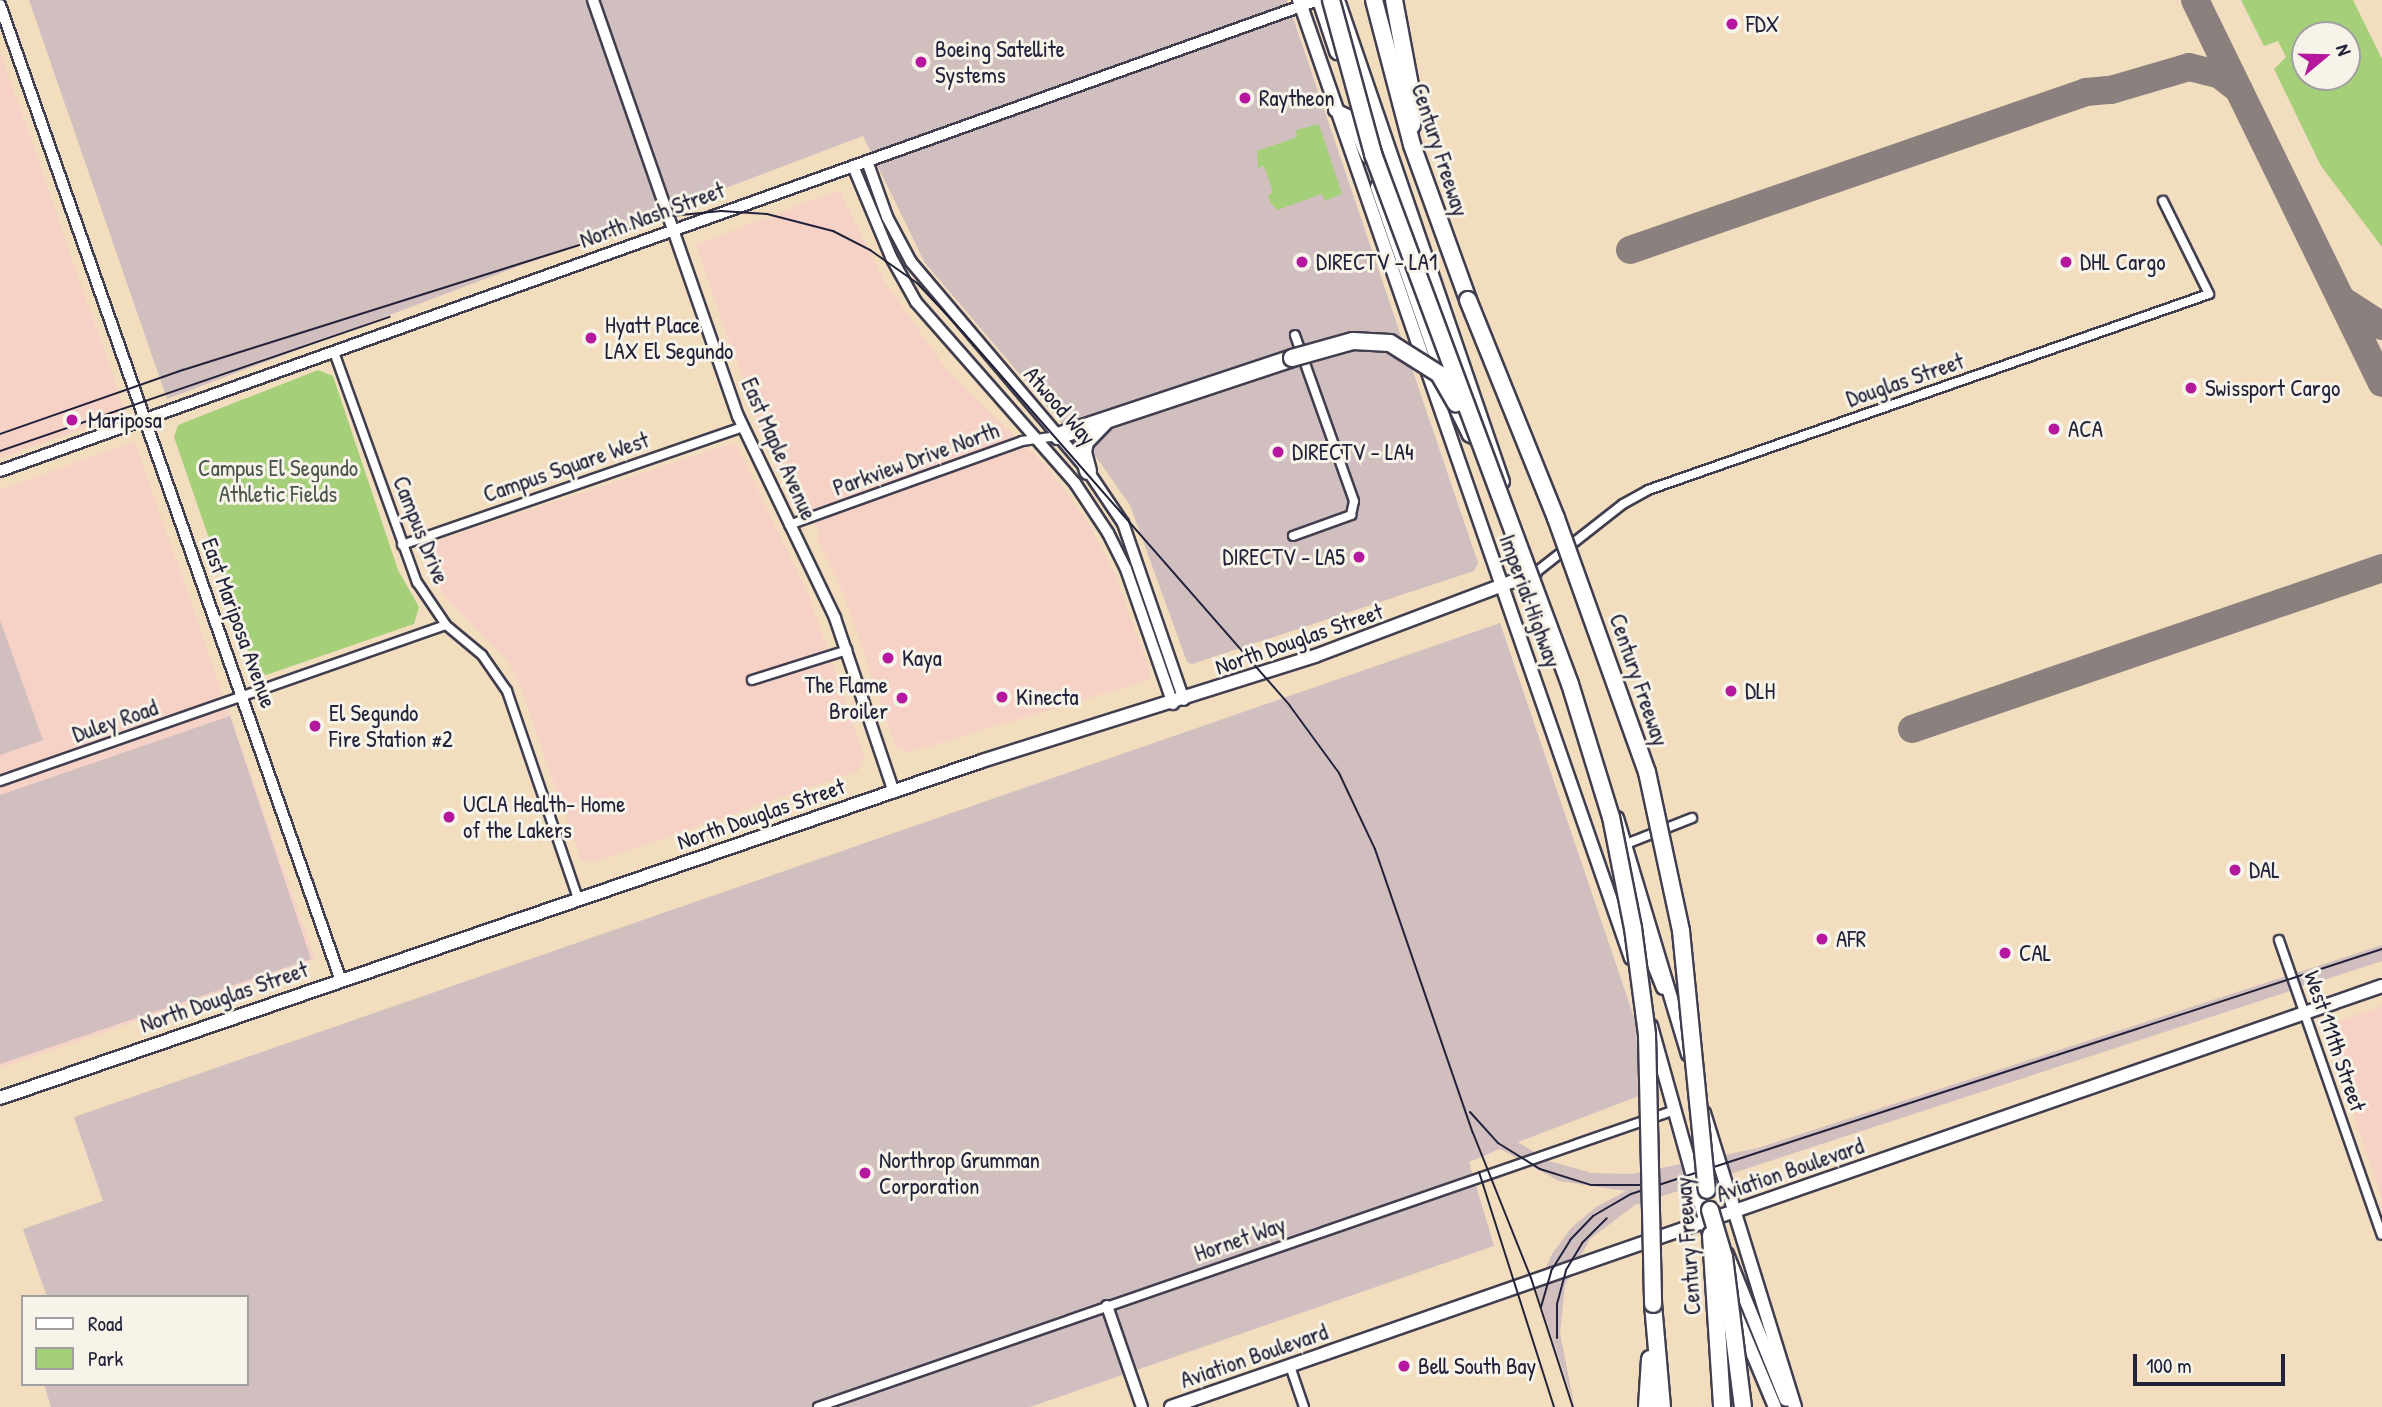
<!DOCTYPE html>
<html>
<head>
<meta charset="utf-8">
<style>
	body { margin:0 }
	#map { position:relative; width:2382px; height:1407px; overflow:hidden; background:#f2ddbf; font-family:"Patrick Hand",sans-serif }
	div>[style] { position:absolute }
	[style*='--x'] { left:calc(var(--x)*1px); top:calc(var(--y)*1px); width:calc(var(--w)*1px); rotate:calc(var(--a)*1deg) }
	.built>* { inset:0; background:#f6d1c6 }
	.industrial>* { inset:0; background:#d1bfbf }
	.green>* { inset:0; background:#a6cf7a }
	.taxiway>* { height:28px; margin:-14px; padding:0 14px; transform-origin:14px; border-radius:14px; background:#8a807d }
	.roads { filter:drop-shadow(2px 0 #413e4f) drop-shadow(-2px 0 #413e4f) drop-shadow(0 2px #413e4f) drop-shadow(0 -2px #413e4f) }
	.minor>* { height:8px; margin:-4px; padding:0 4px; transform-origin:4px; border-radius:4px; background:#fff }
	.tertiary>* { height:10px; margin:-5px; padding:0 5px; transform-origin:5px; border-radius:5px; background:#fff }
	.secondary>* { height:12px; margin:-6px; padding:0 6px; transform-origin:6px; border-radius:6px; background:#fff }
	.primary>* { height:12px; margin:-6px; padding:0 6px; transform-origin:6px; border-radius:6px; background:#fff }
	.motorway>* { height:16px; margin:-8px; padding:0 8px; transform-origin:8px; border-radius:8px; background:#fff }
	.tram>* { height:2px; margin:-1px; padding:0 1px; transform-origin:1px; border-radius:1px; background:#22223b }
	.bridges { filter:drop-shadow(2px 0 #413e4f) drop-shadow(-2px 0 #413e4f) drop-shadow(0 2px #413e4f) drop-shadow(0 -2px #413e4f) }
	.motorway-bridge>* { height:16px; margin:-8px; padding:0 8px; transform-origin:8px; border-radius:8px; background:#fff }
	.dots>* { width:19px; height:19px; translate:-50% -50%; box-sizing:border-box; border:4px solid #f7f3e8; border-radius:50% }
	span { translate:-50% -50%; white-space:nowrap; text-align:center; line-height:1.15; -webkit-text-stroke:6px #f7f3e8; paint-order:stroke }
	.poi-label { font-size:23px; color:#22223b }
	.left { translate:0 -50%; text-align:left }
	.right { translate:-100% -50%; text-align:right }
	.street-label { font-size:23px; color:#22223b }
	.park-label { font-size:23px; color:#4a564e }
	.legend { position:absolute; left:21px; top:1295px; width:228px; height:91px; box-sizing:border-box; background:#f7f3e8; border:2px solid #a29fa3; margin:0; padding:9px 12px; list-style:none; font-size:21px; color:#22223b }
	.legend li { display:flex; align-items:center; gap:14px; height:35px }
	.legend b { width:35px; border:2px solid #a29fa3 }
	.north { position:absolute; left:2291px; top:21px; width:70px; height:70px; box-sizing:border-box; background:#f7f3e8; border:2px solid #a29fa3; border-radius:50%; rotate:71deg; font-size:19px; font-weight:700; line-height:28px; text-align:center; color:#22223b }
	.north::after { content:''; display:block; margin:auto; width:24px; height:32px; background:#b5179e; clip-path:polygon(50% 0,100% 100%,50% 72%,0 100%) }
	.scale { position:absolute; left:2133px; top:1354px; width:152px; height:32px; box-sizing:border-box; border:4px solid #22223b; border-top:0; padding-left:9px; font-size:21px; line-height:24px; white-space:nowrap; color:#22223b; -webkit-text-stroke:5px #f7f3e8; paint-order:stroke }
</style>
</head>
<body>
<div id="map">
	<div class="built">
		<div style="clip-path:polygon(0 50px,126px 414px,0 458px)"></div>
		<div style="clip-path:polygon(839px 190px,886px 284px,947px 370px,1046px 466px,1085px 518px,1113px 569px,1151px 674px,1149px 680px,910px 752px,896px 747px,842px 590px,816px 537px,819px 530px,801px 501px,792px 498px,764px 440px,696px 245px)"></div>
		<div style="clip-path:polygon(135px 442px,315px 959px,0 1068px,0 489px)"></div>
		<div style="clip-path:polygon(731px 444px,737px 446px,809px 596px,865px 758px,858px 771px,591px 863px,581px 860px,518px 680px,506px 659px,444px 596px,420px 546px)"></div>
		<div style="clip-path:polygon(2382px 1006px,2382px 1198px,2326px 1036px,2335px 1022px)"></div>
	</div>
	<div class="industrial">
		<div style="clip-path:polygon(29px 0,1287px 0,1478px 563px,1474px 571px,1192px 664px,1187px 662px,1130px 505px,1096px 457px,1062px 424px,925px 263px,863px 136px,167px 399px)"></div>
		<div style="clip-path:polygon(0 620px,43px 740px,0 755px)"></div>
		<div style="clip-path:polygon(1500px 623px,1636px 1023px,1639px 1096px,1518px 1142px,1549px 1161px,1592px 1173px,1632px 1174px,1758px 1148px,2382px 945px,2382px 961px,1635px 1205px,1590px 1239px,1565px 1285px,1560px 1333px,1574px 1404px,1536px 1289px,1552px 1254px,1571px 1228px,1596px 1207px,1626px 1191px,1559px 1181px,1500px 1149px,1469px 1162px,1494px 1246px,1030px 1407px,51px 1407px,44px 1384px,247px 1384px,247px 1297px,47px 1297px,23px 1229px,103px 1201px,74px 1117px)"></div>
		<div style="clip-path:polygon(230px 716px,311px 959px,0 1064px,0 795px)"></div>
	</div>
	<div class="green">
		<div style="clip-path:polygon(evenodd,2241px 0,2353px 0,2382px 59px,2382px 247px,2321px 166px,2274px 69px,2286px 57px,2278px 41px,2264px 46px,2241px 0,2347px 35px,2347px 77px,2305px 77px,2305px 35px,2347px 35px)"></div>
		<div style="clip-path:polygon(1319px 124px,1342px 194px,1325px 201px,1322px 194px,1277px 210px,1270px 202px,1268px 195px,1273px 192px,1264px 166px,1258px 168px,1257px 151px,1297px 137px,1296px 130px)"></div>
		<div style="clip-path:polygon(318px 370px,333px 376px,398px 570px,419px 607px,414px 624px,266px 675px,254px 669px,174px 437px,178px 425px)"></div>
	</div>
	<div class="taxiway">
		<div style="--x:2195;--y:0;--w:426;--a:64"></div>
		<div style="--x:1630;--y:250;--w:483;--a:-19.1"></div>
		<div style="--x:2086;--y:92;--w:25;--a:-5"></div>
		<div style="--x:2111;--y:90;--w:81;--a:-16.4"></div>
		<div style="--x:2189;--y:67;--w:32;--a:14"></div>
		<div style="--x:2220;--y:75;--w:24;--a:38"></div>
		<div style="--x:2345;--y:302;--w:44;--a:33"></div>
		<div style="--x:1912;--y:729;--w:497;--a:-18.9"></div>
	</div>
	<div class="roads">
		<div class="minor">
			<div style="--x:334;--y:352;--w:245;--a:70.2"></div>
			<div style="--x:417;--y:582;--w:52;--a:56"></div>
			<div style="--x:446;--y:625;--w:47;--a:39.8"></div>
			<div style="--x:482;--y:655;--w:44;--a:55.2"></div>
			<div style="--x:507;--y:691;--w:219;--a:71.1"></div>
			<div style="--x:789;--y:525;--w:248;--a:-19.8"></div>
			<div style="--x:1022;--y:441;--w:36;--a:-8"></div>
			<div style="--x:1293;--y:536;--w:62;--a:-19.9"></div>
			<div style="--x:1351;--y:515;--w:14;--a:-78"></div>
			<div style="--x:1354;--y:501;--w:176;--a:-109.6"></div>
			<div style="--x:402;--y:545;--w:360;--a:-19.1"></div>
			<div style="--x:1535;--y:573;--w:112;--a:-38.1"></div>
			<div style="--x:1623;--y:504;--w:29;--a:-29"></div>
			<div style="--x:1648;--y:490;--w:594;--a:-19.26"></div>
			<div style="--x:2209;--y:294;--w:104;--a:-116.3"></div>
			<div style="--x:752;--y:680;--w:100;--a:-17.5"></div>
			<div style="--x:0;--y:781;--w:472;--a:-19.3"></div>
			<div style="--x:1626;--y:844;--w:71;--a:-21.5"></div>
			<div style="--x:2279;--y:940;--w:312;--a:70.8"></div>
			<div style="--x:1290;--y:1366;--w:43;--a:71.1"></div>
			<div style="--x:818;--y:1407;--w:907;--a:-19.11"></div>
		</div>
		<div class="tertiary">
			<div style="--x:593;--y:0;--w:441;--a:70.8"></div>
			<div style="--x:738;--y:416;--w:224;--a:64.3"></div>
			<div style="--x:835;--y:618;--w:184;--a:71.3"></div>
			<div style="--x:0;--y:5;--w:1031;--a:70.74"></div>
			<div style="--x:867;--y:161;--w:59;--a:70.3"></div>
			<div style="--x:887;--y:217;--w:51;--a:61.9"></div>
			<div style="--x:911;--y:262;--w:274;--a:49.7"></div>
			<div style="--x:1088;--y:471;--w:63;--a:56.1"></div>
			<div style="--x:1123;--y:523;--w:187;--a:71"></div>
			<div style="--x:853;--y:166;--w:99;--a:67.3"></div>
			<div style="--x:891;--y:257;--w:51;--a:60.9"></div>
			<div style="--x:916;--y:302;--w:241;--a:48.7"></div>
			<div style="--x:1075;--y:483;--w:60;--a:56.6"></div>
			<div style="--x:1108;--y:533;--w:40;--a:63.4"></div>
			<div style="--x:1126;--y:569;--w:143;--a:70.8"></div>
			<div style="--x:0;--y:471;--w:1400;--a:-19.66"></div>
			<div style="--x:1107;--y:1306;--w:107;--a:70.9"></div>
		</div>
		<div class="secondary">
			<div style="--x:0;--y:1098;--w:1038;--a:-18.94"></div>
			<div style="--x:982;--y:761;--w:349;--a:-17.5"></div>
			<div style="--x:1315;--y:656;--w:235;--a:-20.7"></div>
			<div style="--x:1171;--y:1407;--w:1282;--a:-19.17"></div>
		</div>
		<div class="primary">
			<div style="--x:1299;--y:0;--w:1014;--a:70.89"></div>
			<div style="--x:1339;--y:3;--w:506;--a:71.1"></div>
			<div style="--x:1335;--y:110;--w:17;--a:25"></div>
			<div style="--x:1350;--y:117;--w:43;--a:66.4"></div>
			<div style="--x:1377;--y:187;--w:202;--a:70.9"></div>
			<div style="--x:1449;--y:395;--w:45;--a:63.4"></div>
			<div style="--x:1469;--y:435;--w:17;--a:28"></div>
			<div style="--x:1617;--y:818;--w:247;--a:73.3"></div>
			<div style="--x:1636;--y:920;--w:73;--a:68.3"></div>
			<div style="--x:1651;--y:1026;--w:220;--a:74.4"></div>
			<div style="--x:1704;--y:1113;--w:308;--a:72.8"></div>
			<div style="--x:1727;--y:1254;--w:157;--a:68"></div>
			<div style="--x:1735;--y:1312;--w:103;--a:67.2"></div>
		</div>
		<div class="motorway">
			<div style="--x:1321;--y:0;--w:54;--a:71.6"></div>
			<div style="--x:1374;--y:0;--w:150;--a:75.3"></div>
			<div style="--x:1412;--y:145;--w:165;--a:70.1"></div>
			<div style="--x:1394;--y:0;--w:98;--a:79.4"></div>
			<div style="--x:1412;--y:96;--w:29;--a:90"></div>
			<div style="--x:1058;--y:436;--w:247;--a:-18.4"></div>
			<div style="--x:1088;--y:471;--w:20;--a:-105"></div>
			<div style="--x:1083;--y:452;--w:10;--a:-79"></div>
			<div style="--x:1085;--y:442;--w:28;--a:-46"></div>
			<div style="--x:1653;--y:1304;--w:103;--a:85"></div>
			<div style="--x:1647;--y:1407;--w:48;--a:-86.4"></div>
		</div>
	</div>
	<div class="tram">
		<div style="--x:0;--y:434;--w:194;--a:-19.3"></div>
		<div style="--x:183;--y:370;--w:512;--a:-17.51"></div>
		<div style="--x:671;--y:216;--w:50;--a:-5.7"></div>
		<div style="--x:721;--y:211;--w:46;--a:3.7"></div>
		<div style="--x:767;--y:214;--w:68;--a:14.4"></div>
		<div style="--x:833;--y:231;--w:42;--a:27.2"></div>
		<div style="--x:870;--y:250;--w:57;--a:35.1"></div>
		<div style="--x:917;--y:283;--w:66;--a:46.8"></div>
		<div style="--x:962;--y:331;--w:498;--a:48.8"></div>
		<div style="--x:1290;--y:706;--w:83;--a:53.8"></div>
		<div style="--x:1339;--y:773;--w:84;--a:64.7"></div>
		<div style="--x:1375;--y:849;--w:300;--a:71"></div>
		<div style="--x:1473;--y:1133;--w:156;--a:68.2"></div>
		<div style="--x:1531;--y:1278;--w:136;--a:72"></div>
		<div style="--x:0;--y:451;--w:412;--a:-19"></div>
		<div style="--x:1470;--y:1112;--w:42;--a:47.9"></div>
		<div style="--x:1498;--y:1143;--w:49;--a:31.8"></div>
		<div style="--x:1540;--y:1169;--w:53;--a:17.4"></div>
		<div style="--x:1591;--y:1185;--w:51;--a:0"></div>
		<div style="--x:1479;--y:1172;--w:247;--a:72.3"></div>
		<div style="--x:1541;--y:1307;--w:37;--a:-74"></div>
		<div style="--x:1551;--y:1271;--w:36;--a:-58"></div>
		<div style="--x:1570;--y:1240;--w:33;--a:-46"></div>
		<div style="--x:1593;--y:1216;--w:44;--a:-30.1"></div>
		<div style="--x:1631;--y:1194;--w:790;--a:-18.07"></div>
		<div style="--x:1557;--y:1338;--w:34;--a:-90"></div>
		<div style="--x:1557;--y:1304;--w:35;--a:-75"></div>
		<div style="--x:1566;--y:1270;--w:31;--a:-59"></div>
		<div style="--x:1582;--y:1243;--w:35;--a:-45"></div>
	</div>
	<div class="bridges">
		<div class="motorway-bridge">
			<div style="--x:1331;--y:0;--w:160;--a:74.7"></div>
			<div style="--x:1373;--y:154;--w:565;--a:69.61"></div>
			<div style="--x:1570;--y:684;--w:139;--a:72.9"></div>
			<div style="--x:1611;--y:817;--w:113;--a:78.8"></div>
			<div style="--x:1633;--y:928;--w:108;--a:82.5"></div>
			<div style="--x:1647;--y:1035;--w:269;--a:88.7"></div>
			<div style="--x:1468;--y:300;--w:235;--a:68"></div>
			<div style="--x:1556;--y:518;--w:270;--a:70.3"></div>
			<div style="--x:1647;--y:772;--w:163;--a:77.9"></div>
			<div style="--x:1681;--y:931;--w:260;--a:84.3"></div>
			<div style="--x:1292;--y:358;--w:63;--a:-15.6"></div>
			<div style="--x:1353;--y:341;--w:37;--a:3"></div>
			<div style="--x:1390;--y:343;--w:58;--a:32.3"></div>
			<div style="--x:1439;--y:374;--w:34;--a:60"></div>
			<div style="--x:1710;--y:1210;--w:49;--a:73.4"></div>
			<div style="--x:1724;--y:1257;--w:151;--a:82.8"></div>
			<div style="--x:1711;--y:1235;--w:172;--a:86.3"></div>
		</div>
	</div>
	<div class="dots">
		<div style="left:1732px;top:24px;background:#b5179e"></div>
		<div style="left:921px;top:62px;background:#b5179e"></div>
		<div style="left:1245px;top:98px;background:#b5179e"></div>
		<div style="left:1302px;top:262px;background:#b5179e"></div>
		<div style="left:2066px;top:262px;background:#b5179e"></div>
		<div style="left:591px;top:338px;background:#b5179e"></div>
		<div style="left:2191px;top:388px;background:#b5179e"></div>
		<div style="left:72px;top:420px;background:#b5179e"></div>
		<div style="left:2054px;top:429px;background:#b5179e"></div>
		<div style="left:1278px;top:452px;background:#b5179e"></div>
		<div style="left:1359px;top:557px;background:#b5179e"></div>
		<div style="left:888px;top:658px;background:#b5179e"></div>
		<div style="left:1731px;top:691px;background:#b5179e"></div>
		<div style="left:1002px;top:697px;background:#b5179e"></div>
		<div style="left:902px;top:698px;background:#b5179e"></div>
		<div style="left:315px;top:726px;background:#b5179e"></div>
		<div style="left:449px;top:817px;background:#b5179e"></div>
		<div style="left:2235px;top:870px;background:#b5179e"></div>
		<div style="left:1822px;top:939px;background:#b5179e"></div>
		<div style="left:2005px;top:953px;background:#b5179e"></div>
		<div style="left:865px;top:1173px;background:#b5179e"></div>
		<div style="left:1404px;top:1366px;background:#b5179e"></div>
	</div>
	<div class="poi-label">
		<span class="left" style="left:1746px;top:24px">FDX</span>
		<span class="left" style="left:935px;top:62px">Boeing Satellite<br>Systems</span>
		<span class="left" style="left:1259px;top:98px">Raytheon</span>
		<span class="left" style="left:1316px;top:262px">DIRECTV - LA1</span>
		<span class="left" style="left:2080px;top:262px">DHL Cargo</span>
		<span class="left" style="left:605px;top:338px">Hyatt Place<br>LAX El Segundo</span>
		<span class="left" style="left:2205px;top:388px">Swissport Cargo</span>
		<span class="left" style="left:88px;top:420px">Mariposa</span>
		<span class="left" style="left:2068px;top:429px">ACA</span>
		<span class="left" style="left:1292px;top:452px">DIRECTV - LA4</span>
		<span class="right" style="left:1345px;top:557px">DIRECTV - LA5</span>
		<span class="left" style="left:902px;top:658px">Kaya</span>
		<span class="right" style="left:888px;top:698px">The Flame<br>Broiler</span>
		<span class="left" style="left:1745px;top:691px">DLH</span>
		<span class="left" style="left:1016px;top:697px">Kinecta</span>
		<span class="left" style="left:329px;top:726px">El Segundo<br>Fire Station #2</span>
		<span class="left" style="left:463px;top:817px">UCLA Health- Home<br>of the Lakers</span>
		<span class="left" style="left:2249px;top:870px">DAL</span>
		<span class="left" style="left:1836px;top:939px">AFR</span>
		<span class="left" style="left:2019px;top:953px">CAL</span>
		<span class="left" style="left:879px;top:1173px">Northrop Grumman<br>Corporation</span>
		<span class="left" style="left:1418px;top:1366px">Bell South Bay</span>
	</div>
	<div class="street-label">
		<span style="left:1440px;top:150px;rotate:72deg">Century Freeway</span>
		<span style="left:652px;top:215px;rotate:-20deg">North Nash Street</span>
		<span style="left:1905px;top:380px;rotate:-19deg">Douglas Street</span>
		<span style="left:1060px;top:406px;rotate:49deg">Atwood Way</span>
		<span style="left:779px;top:449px;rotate:66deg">East Maple Avenue</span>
		<span style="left:916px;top:459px;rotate:-20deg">Parkview Drive North</span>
		<span style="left:566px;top:467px;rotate:-19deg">Campus Square West</span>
		<span style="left:421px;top:530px;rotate:68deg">Campus Drive</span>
		<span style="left:1530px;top:601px;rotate:70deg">Imperial Highway</span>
		<span style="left:239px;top:623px;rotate:70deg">East Mariposa Avenue</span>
		<span style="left:1299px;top:639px;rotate:-19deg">North Douglas Street</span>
		<span style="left:1639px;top:680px;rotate:71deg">Century Freeway</span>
		<span style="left:115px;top:721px;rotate:-19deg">Duley Road</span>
		<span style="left:761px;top:814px;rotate:-19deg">North Douglas Street</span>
		<span style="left:224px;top:997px;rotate:-19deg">North Douglas Street</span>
		<span style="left:2335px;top:1041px;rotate:71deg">West 111th Street</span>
		<span style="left:1790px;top:1170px;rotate:-19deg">Aviation Boulevard</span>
		<span style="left:1240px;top:1239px;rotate:-19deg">Hornet Way</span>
		<span style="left:1688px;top:1246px;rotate:-94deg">Century Freeway</span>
		<span style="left:1254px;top:1356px;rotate:-19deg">Aviation Boulevard</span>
	</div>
	<div class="park-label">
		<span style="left:278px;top:481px">Campus El Segundo<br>Athletic Fields</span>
	</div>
	<ul class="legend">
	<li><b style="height:9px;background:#fff"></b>Road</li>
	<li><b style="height:19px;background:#a6cf7a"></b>Park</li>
	</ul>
	<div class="north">N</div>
	<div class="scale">100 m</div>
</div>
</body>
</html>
